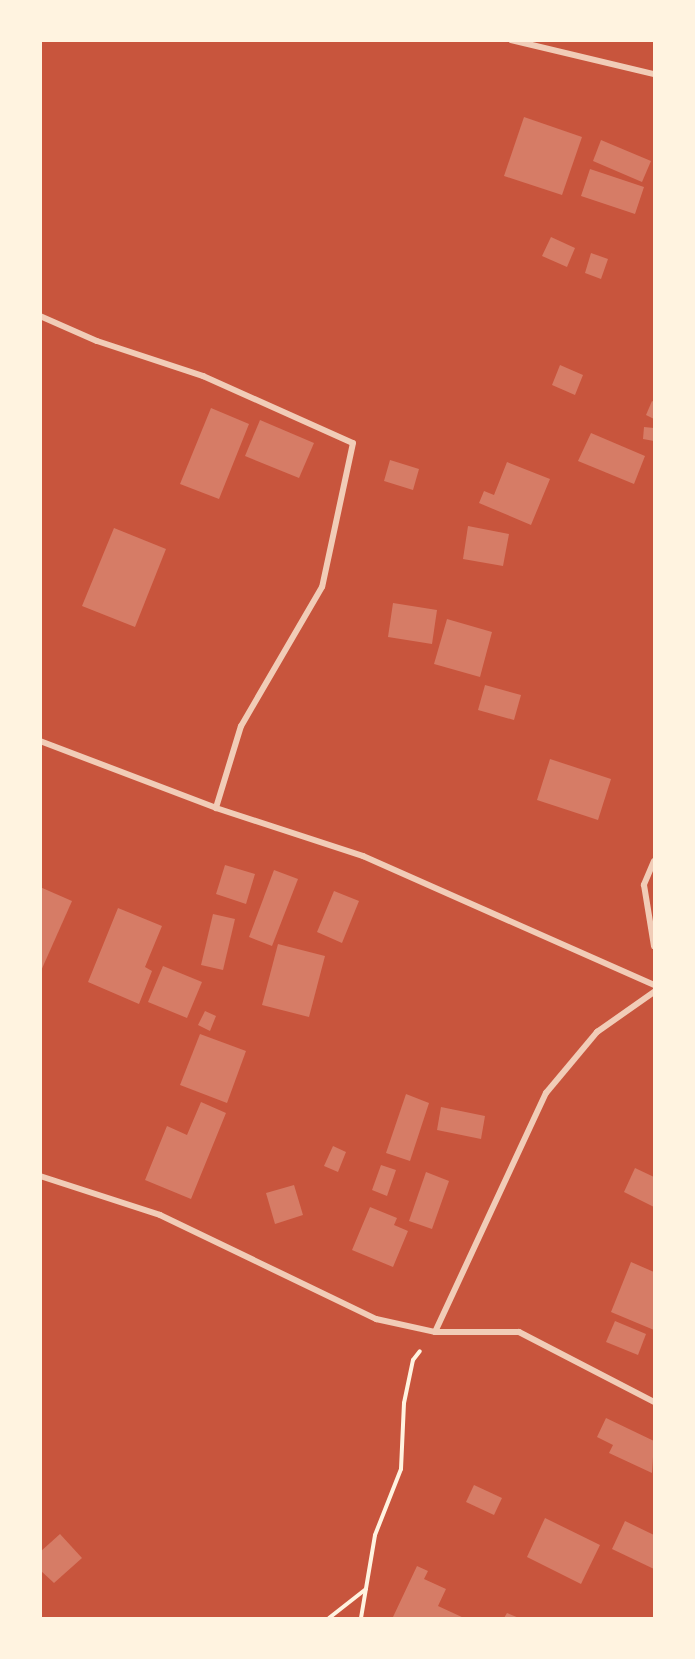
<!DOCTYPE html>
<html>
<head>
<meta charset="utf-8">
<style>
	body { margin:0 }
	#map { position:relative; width:695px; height:1659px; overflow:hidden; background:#c8553d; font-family:Merriweather,serif }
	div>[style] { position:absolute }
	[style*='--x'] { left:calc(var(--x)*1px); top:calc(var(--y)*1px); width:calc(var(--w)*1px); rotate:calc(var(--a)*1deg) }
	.building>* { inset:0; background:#d67c66 }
	.path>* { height:4px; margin:-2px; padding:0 2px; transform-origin:2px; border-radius:2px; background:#fff3e0 }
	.minor>* { height:6px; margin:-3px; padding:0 3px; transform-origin:3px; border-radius:3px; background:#f1ccb7 }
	span { translate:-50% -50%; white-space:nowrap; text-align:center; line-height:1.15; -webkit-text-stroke:4.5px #fff3e0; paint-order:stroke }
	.frame { position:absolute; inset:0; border:42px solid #fff3e0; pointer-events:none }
</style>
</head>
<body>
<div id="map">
	<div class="building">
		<div style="clip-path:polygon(524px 117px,582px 137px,562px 195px,504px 176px)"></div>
		<div style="clip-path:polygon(601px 140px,651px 161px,642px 182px,593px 161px)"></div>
		<div style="clip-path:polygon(590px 169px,644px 187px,635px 214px,581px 196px)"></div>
		<div style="clip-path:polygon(551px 237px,575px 248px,567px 267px,542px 256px)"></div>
		<div style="clip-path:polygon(591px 253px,608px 259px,601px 279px,585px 273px)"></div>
		<div style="clip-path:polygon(560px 365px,583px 375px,575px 395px,552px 385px)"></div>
		<div style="clip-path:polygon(652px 401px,654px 402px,654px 419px,646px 415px)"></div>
		<div style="clip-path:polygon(211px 408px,249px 424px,219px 499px,180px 484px)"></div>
		<div style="clip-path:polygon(260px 420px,314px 443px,299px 478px,245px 456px)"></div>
		<div style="clip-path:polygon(644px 427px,654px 428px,654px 441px,643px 439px)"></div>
		<div style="clip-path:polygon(591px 433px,645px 456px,634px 484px,578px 461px)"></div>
		<div style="clip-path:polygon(390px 460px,419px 469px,413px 490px,384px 481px)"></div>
		<div style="clip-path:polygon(507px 462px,550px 479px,531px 525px,479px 503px,484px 491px,494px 495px)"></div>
		<div style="clip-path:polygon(468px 526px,509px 534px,503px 566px,463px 559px)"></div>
		<div style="clip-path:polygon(114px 528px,166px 549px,135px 627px,82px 606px)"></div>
		<div style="clip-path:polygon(393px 603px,437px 610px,432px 644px,388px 637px)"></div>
		<div style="clip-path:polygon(447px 619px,492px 632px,480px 677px,434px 664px)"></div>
		<div style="clip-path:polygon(485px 685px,521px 695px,514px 720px,478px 710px)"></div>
		<div style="clip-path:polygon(550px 759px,611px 779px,598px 820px,537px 800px)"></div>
		<div style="clip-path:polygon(225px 865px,255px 874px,246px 904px,216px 894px)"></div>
		<div style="clip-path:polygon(274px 870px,298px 879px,272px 946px,249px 937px)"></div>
		<div style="clip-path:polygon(40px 887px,72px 901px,40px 973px)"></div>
		<div style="clip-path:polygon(334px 891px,359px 901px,342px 943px,317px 932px)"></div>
		<div style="clip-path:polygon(118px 908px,162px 926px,145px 967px,152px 971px,139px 1004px,88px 982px)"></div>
		<div style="clip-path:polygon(213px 914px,235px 919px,223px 970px,201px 965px)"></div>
		<div style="clip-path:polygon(278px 944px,325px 956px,309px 1017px,262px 1005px)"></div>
		<div style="clip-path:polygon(163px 966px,202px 982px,187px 1018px,148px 1002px)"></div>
		<div style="clip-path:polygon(205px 1011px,216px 1016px,210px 1031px,198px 1025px)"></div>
		<div style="clip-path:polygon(200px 1034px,246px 1051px,227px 1103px,180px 1085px)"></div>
		<div style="clip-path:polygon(406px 1094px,429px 1103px,410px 1161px,386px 1153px)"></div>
		<div style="clip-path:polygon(201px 1102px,226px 1113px,191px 1199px,145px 1180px,167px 1126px,187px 1135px)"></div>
		<div style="clip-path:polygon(441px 1107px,485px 1116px,481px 1139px,437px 1130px)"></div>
		<div style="clip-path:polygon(333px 1146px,346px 1152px,338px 1172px,324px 1166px)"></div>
		<div style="clip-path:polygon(381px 1165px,396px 1170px,387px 1196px,372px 1190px)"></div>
		<div style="clip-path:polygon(635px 1168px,654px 1177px,654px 1207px,624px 1192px)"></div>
		<div style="clip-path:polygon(426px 1172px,449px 1181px,432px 1229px,409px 1221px)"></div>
		<div style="clip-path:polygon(294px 1185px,303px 1215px,275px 1224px,266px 1193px)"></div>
		<div style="clip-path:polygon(370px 1207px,397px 1218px,394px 1225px,408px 1231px,393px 1267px,352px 1250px)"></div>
		<div style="clip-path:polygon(631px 1262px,654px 1272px,654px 1330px,611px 1312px)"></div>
		<div style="clip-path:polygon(615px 1321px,646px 1334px,638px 1355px,606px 1342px)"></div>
		<div style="clip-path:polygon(606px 1418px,654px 1441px,652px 1473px,609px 1453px,613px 1445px,597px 1437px)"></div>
		<div style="clip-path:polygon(474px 1485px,502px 1498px,494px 1515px,466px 1502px)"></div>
		<div style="clip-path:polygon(545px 1518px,600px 1545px,581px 1584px,527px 1557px)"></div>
		<div style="clip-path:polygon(625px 1521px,654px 1535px,654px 1569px,612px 1549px)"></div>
		<div style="clip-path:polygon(60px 1534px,82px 1558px,54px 1583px,40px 1570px,40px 1552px)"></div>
		<div style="clip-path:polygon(417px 1566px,428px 1571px,424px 1579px,446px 1589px,438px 1606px,464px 1618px,393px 1617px)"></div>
		<div style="clip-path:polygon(507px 1613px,519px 1618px,504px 1618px)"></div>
	</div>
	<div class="path">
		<div style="--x:329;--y:1618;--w:47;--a:-38.1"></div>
		<div style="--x:361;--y:1618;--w:84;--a:-80.4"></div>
		<div style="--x:375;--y:1535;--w:71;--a:-68.5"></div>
		<div style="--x:401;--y:1469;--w:66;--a:-87.4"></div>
		<div style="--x:404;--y:1403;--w:44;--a:-78.2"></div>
		<div style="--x:413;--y:1360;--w:11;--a:-52"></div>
	</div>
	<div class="minor">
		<div style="--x:511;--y:40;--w:147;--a:13.4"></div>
		<div style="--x:40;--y:316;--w:62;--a:23.7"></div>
		<div style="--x:97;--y:341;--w:112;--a:18.3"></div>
		<div style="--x:203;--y:376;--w:164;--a:24.1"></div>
		<div style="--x:353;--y:443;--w:147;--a:102.1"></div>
		<div style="--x:322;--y:587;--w:161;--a:120.2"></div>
		<div style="--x:241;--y:726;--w:86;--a:107"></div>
		<div style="--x:40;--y:741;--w:188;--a:20.8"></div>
		<div style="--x:216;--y:808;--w:155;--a:18.1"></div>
		<div style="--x:363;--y:856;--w:318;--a:23.9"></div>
		<div style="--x:654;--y:861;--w:26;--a:113"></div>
		<div style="--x:644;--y:885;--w:62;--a:80.7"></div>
		<div style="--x:40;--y:1176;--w:126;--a:18"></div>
		<div style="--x:160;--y:1215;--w:240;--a:25.7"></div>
		<div style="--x:376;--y:1319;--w:60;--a:12.4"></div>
		<div style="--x:435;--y:1332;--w:84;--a:0"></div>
		<div style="--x:519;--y:1332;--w:152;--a:27.4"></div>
		<div style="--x:435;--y:1332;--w:264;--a:-65.1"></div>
		<div style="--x:546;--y:1093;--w:80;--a:-50.1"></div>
		<div style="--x:597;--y:1032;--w:70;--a:-35.1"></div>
	</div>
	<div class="frame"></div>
</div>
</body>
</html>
